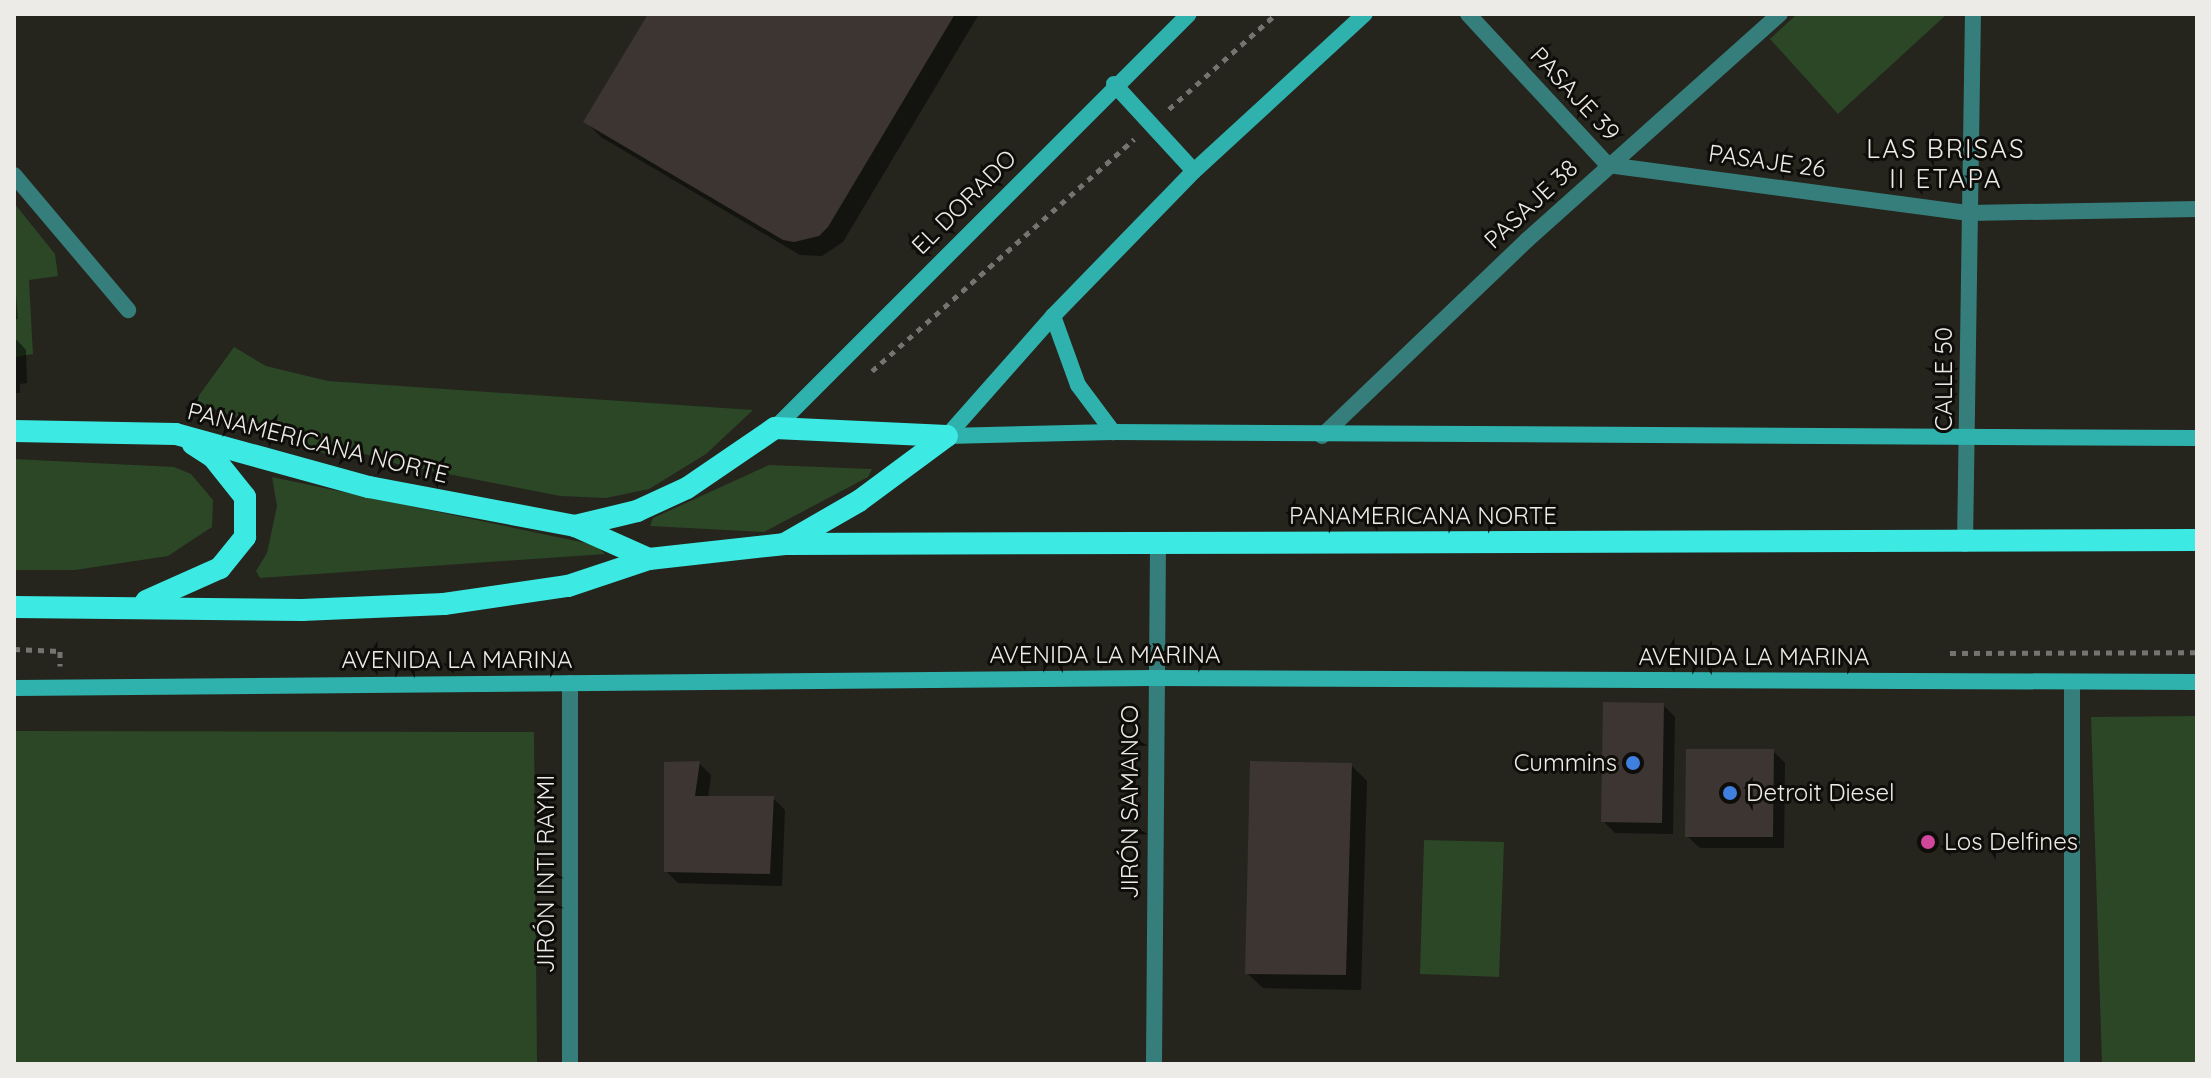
<!DOCTYPE html>
<html>
<head>
<meta charset="utf-8">
<style>
	body { margin:0 }
	#map { position:relative; width:2211px; height:1078px; overflow:hidden; background:#25241d; font-family:Quicksand,sans-serif }
	div>[style] { position:absolute }
	[style*='--x'] { left:calc(var(--x)*1px); top:calc(var(--y)*1px); width:calc(var(--w)*1px); rotate:calc(var(--a)*1deg) }
	.green>* { inset:0; background:#2b4726 }
	.shadow>* { inset:0; background:#0007 }
	.building>* { inset:0; background:#3c3532 }
	.path>* { height:5px; margin-top:-2.5px; transform-origin:0; background:repeating-linear-gradient(90deg,#75746e 0 6px,transparent 0 12px) }
	.service>* { height:16px; margin:-8px; padding:0 8px; transform-origin:8px; border-radius:8px; background:#367e7b }
	.minor>* { height:16px; margin:-8px; padding:0 8px; transform-origin:8px; border-radius:8px; background:#367e7b }
	.secondary>* { height:16px; margin:-8px; padding:0 8px; transform-origin:8px; border-radius:8px; background:#2fb2ad }
	.trunk>* { height:22px; margin:-11px; padding:0 11px; transform-origin:11px; border-radius:11px; background:#3ce9e3 }
	.dots>* { width:22px; height:22px; translate:-50% -50%; box-sizing:border-box; border:4px solid #0e0d0a; border-radius:50% }
	span { translate:-50% -50%; white-space:nowrap; text-align:center; line-height:1.15; -webkit-text-stroke:6px #0e0d0a; paint-order:stroke }
	.street-label { font-size:24px; color:#ecebe7 }
	.poi-label { font-size:24px; color:#ecebe7 }
	.right { translate:-100% -50%; text-align:right }
	.left { translate:0 -50%; text-align:left }
	.neighbourhood-label { font-size:26px; color:#ecebe7; letter-spacing:2px }
	.frame { position:absolute; inset:0; border:16px solid #ecebe7; pointer-events:none }
</style>
</head>
<body>
<div id="map">
	<div class="green">
		<div style="clip-path:polygon(1797px 14px,1947px 14px,1838px 114px,1770px 39px)"></div>
		<div style="clip-path:polygon(14px 203px,55px 254px,58px 276px,29px 280px,33px 354px,16px 357px)"></div>
		<div style="clip-path:polygon(234px 347px,266px 366px,328px 381px,753px 410px,706px 454px,649px 489px,606px 498px,560px 496px,397px 464px,339px 446px,333px 457px,195px 401px)"></div>
		<div style="clip-path:polygon(14px 459px,174px 467px,191px 474px,213px 500px,212px 527px,168px 556px,75px 570px,14px 570px)"></div>
		<div style="clip-path:polygon(769px 465px,872px 469px,868px 477px,764px 532px,650px 526px,653px 518px)"></div>
		<div style="clip-path:polygon(272px 477px,595px 545px,605px 554px,260px 578px,256px 571px,267px 553px,277px 506px)"></div>
		<div style="clip-path:polygon(2197px 716px,2197px 1064px,2102px 1064px,2091px 717px)"></div>
		<div style="clip-path:polygon(14px 731px,534px 732px,537px 1064px,14px 1064px)"></div>
		<div style="clip-path:polygon(1424px 840px,1504px 842px,1499px 977px,1420px 974px)"></div>
	</div>
	<div class="shadow">
		<div style="clip-path:polygon(650px 14px,979px 14px,843px 242px,822px 256px,800px 255px,601px 137px,586px 122px)"></div>
		<div style="clip-path:polygon(14px 272px,18px 319px,14px 320px)"></div>
		<div style="clip-path:polygon(14px 337px,26px 350px,27px 383px,20px 384px,20px 393px,14px 393px)"></div>
		<div style="clip-path:polygon(1663px 705px,1675px 717px,1673px 834px,1615px 833px,1603px 821px)"></div>
		<div style="clip-path:polygon(1773px 751px,1785px 763px,1784px 848px,1700px 848px,1687px 836px)"></div>
		<div style="clip-path:polygon(699px 763px,711px 775px,708px 798px,773px 798px,785px 810px,782px 886px,678px 883px,666px 871px)"></div>
		<div style="clip-path:polygon(1351px 765px,1367px 781px,1361px 990px,1263px 988px,1247px 973px)"></div>
	</div>
	<div class="building">
		<div style="clip-path:polygon(648px 14px,955px 14px,828px 227px,819px 236px,794px 242px,783px 240px,583px 122px)"></div>
		<div style="clip-path:polygon(1603px 702px,1664px 703px,1662px 823px,1601px 822px)"></div>
		<div style="clip-path:polygon(1686px 749px,1774px 749px,1773px 837px,1685px 837px)"></div>
		<div style="clip-path:polygon(700px 761px,695px 796px,774px 796px,770px 874px,664px 872px,664px 762px)"></div>
		<div style="clip-path:polygon(1250px 761px,1352px 763px,1346px 975px,1245px 974px)"></div>
	</div>
	<div class="path">
		<div style="--x:1169;--y:109;--w:143;--a:-41.6"></div>
		<div style="--x:872;--y:371;--w:350;--a:-41.5"></div>
		<div style="--x:14;--y:649;--w:46;--a:2.5"></div>
		<div style="--x:60;--y:651;--w:15;--a:90"></div>
		<div style="--x:1950;--y:653;--w:247;--a:-0.2"></div>
	</div>
	<div class="service">
		<div style="--x:14;--y:175;--w:177;--a:49.8"></div>
	</div>
	<div class="minor">
		<div style="--x:1468;--y:14;--w:206;--a:47.2"></div>
		<div style="--x:1608;--y:165;--w:364;--a:7.6"></div>
		<div style="--x:1969;--y:213;--w:228;--a:-1"></div>
		<div style="--x:1322;--y:436;--w:284;--a:-43.7"></div>
		<div style="--x:1527;--y:240;--w:339;--a:-41.8"></div>
		<div style="--x:1965;--y:544;--w:530;--a:-89.14"></div>
		<div style="--x:2072;--y:682;--w:382;--a:90"></div>
		<div style="--x:570;--y:683;--w:381;--a:90"></div>
		<div style="--x:1154;--y:1064;--w:523;--a:-89.56"></div>
	</div>
	<div class="secondary">
		<div style="--x:1114;--y:84;--w:118;--a:47.4"></div>
		<div style="--x:1053;--y:316;--w:73;--a:70.1"></div>
		<div style="--x:1078;--y:385;--w:59;--a:53.3"></div>
		<div style="--x:775;--y:428;--w:585;--a:-45"></div>
		<div style="--x:947;--y:436;--w:166;--a:-1.4"></div>
		<div style="--x:1113;--y:432;--w:1084;--a:0.32"></div>
		<div style="--x:947;--y:436;--w:160;--a:-48.5"></div>
		<div style="--x:1053;--y:316;--w:202;--a:-45.8"></div>
		<div style="--x:1194;--y:171;--w:232;--a:-42.6"></div>
		<div style="--x:14;--y:688;--w:1140;--a:-0.5"></div>
		<div style="--x:1154;--y:678;--w:1043;--a:0.22"></div>
	</div>
	<div class="trunk">
		<div style="--x:14;--y:431;--w:162;--a:1.1"></div>
		<div style="--x:176;--y:434;--w:200;--a:15.4"></div>
		<div style="--x:369;--y:487;--w:210;--a:10.7"></div>
		<div style="--x:575;--y:526;--w:81;--a:24"></div>
		<div style="--x:575;--y:526;--w:64;--a:-13.6"></div>
		<div style="--x:637;--y:511;--w:55;--a:-24.7"></div>
		<div style="--x:687;--y:488;--w:107;--a:-34.3"></div>
		<div style="--x:775;--y:428;--w:172;--a:2.7"></div>
		<div style="--x:786;--y:543;--w:84;--a:-29.9"></div>
		<div style="--x:859;--y:501;--w:109;--a:-36.5"></div>
		<div style="--x:146;--y:601;--w:81;--a:-24"></div>
		<div style="--x:220;--y:568;--w:40;--a:-51"></div>
		<div style="--x:245;--y:537;--w:40;--a:-90"></div>
		<div style="--x:245;--y:497;--w:51;--a:-128.7"></div>
		<div style="--x:213;--y:457;--w:24;--a:-147"></div>
		<div style="--x:14;--y:607;--w:288;--a:0.6"></div>
		<div style="--x:302;--y:610;--w:142;--a:-2.4"></div>
		<div style="--x:444;--y:604;--w:125;--a:-8.3"></div>
		<div style="--x:568;--y:586;--w:85;--a:-18.4"></div>
		<div style="--x:649;--y:559;--w:137;--a:-6.3"></div>
		<div style="--x:785;--y:544;--w:1412;--a:-0.16"></div>
	</div>
	<div class="dots">
		<div style="left:1633px;top:763px;background:#3f7fe0"></div>
		<div style="left:1730px;top:793px;background:#3f7fe0"></div>
		<div style="left:1928px;top:842px;background:#d1479c"></div>
	</div>
	<div class="street-label">
		<span style="left:1575px;top:94px;rotate:47deg">PASAJE 39</span>
		<span style="left:1767px;top:161px;rotate:8deg">PASAJE 26</span>
		<span style="left:964px;top:202px;rotate:-45deg">EL DORADO</span>
		<span style="left:1531px;top:204px;rotate:-43deg">PASAJE 38</span>
		<span style="left:1944px;top:379px;rotate:-90deg">CALLE 50</span>
		<span style="left:318px;top:443px;rotate:14deg">PANAMERICANA NORTE</span>
		<span style="left:1423px;top:516px">PANAMERICANA NORTE</span>
		<span style="left:1105px;top:655px">AVENIDA LA MARINA</span>
		<span style="left:1754px;top:657px">AVENIDA LA MARINA</span>
		<span style="left:457px;top:660px">AVENIDA LA MARINA</span>
		<span style="left:1130px;top:802px;rotate:-90deg">JIRÓN SAMANCO</span>
		<span style="left:546px;top:874px;rotate:-90deg">JIRÓN INTI RAYMI</span>
	</div>
	<div class="poi-label">
		<span class="right" style="left:1617px;top:763px">Cummins</span>
		<span class="left" style="left:1746px;top:793px">Detroit Diesel</span>
		<span class="left" style="left:1944px;top:842px">Los Delfines</span>
	</div>
	<div class="neighbourhood-label">
		<span style="left:1946px;top:164px">LAS BRISAS<br>II ETAPA</span>
	</div>
	<div class="frame"></div>
</div>
</body>
</html>
